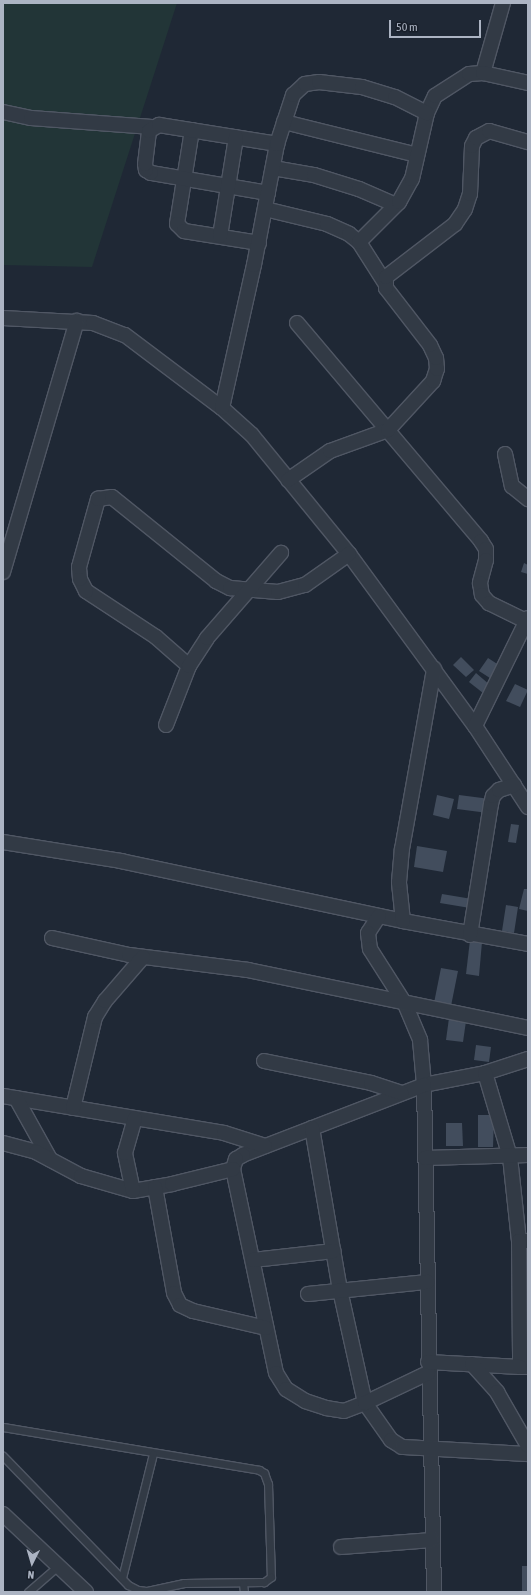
<!DOCTYPE html>
<html>
<head>
<meta charset="utf-8">
<style>
	body { margin:0 }
	#map { position:relative; width:531px; height:1595px; overflow:hidden; background:#1f2835; font-family:"Asap Condensed",sans-serif }
	div>[style] { position:absolute }
	[style*='--x'] { left:calc(var(--x)*1px); top:calc(var(--y)*1px); width:calc(var(--w)*1px); rotate:calc(var(--a)*1deg) }
	.green>* { inset:0; background:#223537 }
	.building>* { inset:0; background:#424d5d }
	.roads { filter:drop-shadow(1px 0 #505764) drop-shadow(-1px 0 #505764) drop-shadow(0 1px #505764) drop-shadow(0 -1px #505764) }
	.service>* { height:7px; margin:-3.5px; padding:0 3.5px; transform-origin:3.5px; border-radius:3.5px; background:#323a45 }
	.minor>* { height:14px; margin:-7px; padding:0 7px; transform-origin:7px; border-radius:7px; background:#323a45 }
	span { translate:-50% -50%; white-space:nowrap; text-align:center; line-height:1.15; -webkit-text-stroke:3.5px #181f2a; paint-order:stroke }
	.frame { position:absolute; inset:0; border:4px solid #acb4c3; pointer-events:none }
	.north { position:absolute; left:12px; top:1543px; width:40px; height:40px; -webkit-text-stroke:3px #181f2a; paint-order:stroke; rotate:185deg; font-size:11px; font-weight:700; line-height:16px; text-align:center; color:#acb4c3 }
	.north::after { content:''; display:block; margin:auto; width:14px; height:18px; background:#acb4c3; clip-path:polygon(50% 0,100% 100%,50% 72%,0 100%) }
	.scale { position:absolute; left:389px; top:20px; width:92px; height:18px; box-sizing:border-box; border:2px solid #acb4c3; border-top:0; padding-left:5px; font-size:12px; line-height:14px; white-space:nowrap; color:#acb4c3; -webkit-text-stroke:3px #181f2a; paint-order:stroke }
</style>
</head>
<body>
<div id="map">
	<div class="green">
		<div style="clip-path:polygon(3px 3px,177px 3px,92px 267px,3px 265px)"></div>
	</div>
	<div class="building">
		<div style="clip-path:polygon(524px 563px,528px 565px,528px 574px,521px 572px)"></div>
		<div style="clip-path:polygon(461px 657px,474px 670px,466px 677px,453px 665px)"></div>
		<div style="clip-path:polygon(488px 658px,502px 667px,493px 680px,479px 671px)"></div>
		<div style="clip-path:polygon(476px 673px,490px 685px,483px 693px,469px 682px)"></div>
		<div style="clip-path:polygon(515px 684px,528px 690px,520px 707px,506px 701px)"></div>
		<div style="clip-path:polygon(437px 795px,454px 799px,449px 819px,433px 815px)"></div>
		<div style="clip-path:polygon(459px 795px,490px 799px,488px 813px,457px 809px)"></div>
		<div style="clip-path:polygon(511px 824px,519px 825px,516px 843px,508px 842px)"></div>
		<div style="clip-path:polygon(417px 846px,447px 851px,443px 872px,414px 867px)"></div>
		<div style="clip-path:polygon(524px 889px,528px 889px,528px 911px,519px 909px)"></div>
		<div style="clip-path:polygon(442px 894px,472px 899px,470px 908px,440px 903px)"></div>
		<div style="clip-path:polygon(506px 905px,518px 907px,514px 933px,502px 931px)"></div>
		<div style="clip-path:polygon(470px 940px,482px 942px,479px 976px,466px 974px)"></div>
		<div style="clip-path:polygon(441px 968px,458px 971px,451px 1006px,434px 1003px)"></div>
		<div style="clip-path:polygon(449px 1018px,466px 1021px,463px 1042px,446px 1040px)"></div>
		<div style="clip-path:polygon(476px 1045px,491px 1047px,489px 1062px,474px 1060px)"></div>
		<div style="clip-path:polygon(478px 1115px,494px 1115px,493px 1147px,478px 1147px)"></div>
		<div style="clip-path:polygon(446px 1123px,462px 1123px,463px 1146px,446px 1146px)"></div>
		<div style="clip-path:polygon(522px 1566px,528px 1566px,528px 1592px,522px 1592px)"></div>
	</div>
	<div class="roads">
		<div class="service">
			<div style="--x:3;--y:1427;--w:260;--a:9.5"></div>
			<div style="--x:259;--y:1470;--w:6;--a:31"></div>
			<div style="--x:264;--y:1473;--w:12;--a:70"></div>
			<div style="--x:268;--y:1484;--w:93;--a:88.2"></div>
			<div style="--x:271;--y:1577;--w:9;--a:144"></div>
			<div style="--x:264;--y:1582;--w:80;--a:179.3"></div>
			<div style="--x:184;--y:1583;--w:39;--a:168"></div>
			<div style="--x:146;--y:1591;--w:8;--a:-173"></div>
			<div style="--x:138;--y:1590;--w:11;--a:-153"></div>
			<div style="--x:128;--y:1585;--w:180;--a:-134.1"></div>
			<div style="--x:122;--y:1578;--w:128;--a:-76"></div>
			<div style="--x:243;--y:1583;--w:9;--a:84"></div>
			<div style="--x:28;--y:1592;--w:41;--a:-41.1"></div>
		</div>
		<div class="minor">
			<div style="--x:483;--y:73;--w:73;--a:-74.1"></div>
			<div style="--x:3;--y:112;--w:29;--a:12"></div>
			<div style="--x:31;--y:118;--w:121;--a:4.3"></div>
			<div style="--x:284;--y:122;--w:137;--a:13.9"></div>
			<div style="--x:192;--y:130;--w:95;--a:99.1"></div>
			<div style="--x:177;--y:224;--w:10;--a:45"></div>
			<div style="--x:184;--y:231;--w:76;--a:9.1"></div>
			<div style="--x:273;--y:168;--w:42;--a:9.7"></div>
			<div style="--x:314;--y:175;--w:47;--a:17.3"></div>
			<div style="--x:359;--y:189;--w:40;--a:23.4"></div>
			<div style="--x:268;--y:193;--w:119;--a:-170.3"></div>
			<div style="--x:151;--y:173;--w:6;--a:-149"></div>
			<div style="--x:146;--y:170;--w:6;--a:-99"></div>
			<div style="--x:145;--y:164;--w:33;--a:-83"></div>
			<div style="--x:149;--y:131;--w:12;--a:-31"></div>
			<div style="--x:159;--y:125;--w:120;--a:9.1"></div>
			<div style="--x:265;--y:209;--w:64;--a:13.6"></div>
			<div style="--x:327;--y:224;--w:24;--a:24"></div>
			<div style="--x:349;--y:234;--w:13;--a:39"></div>
			<div style="--x:359;--y:242;--w:49;--a:57.6"></div>
			<div style="--x:220;--y:236;--w:100;--a:-80.8"></div>
			<div style="--x:359;--y:242;--w:57;--a:-45"></div>
			<div style="--x:399;--y:202;--w:26;--a:-61"></div>
			<div style="--x:412;--y:179;--w:68;--a:-77.2"></div>
			<div style="--x:427;--y:113;--w:19;--a:-65"></div>
			<div style="--x:435;--y:96;--w:40;--a:-32.9"></div>
			<div style="--x:469;--y:74;--w:14;--a:-4"></div>
			<div style="--x:483;--y:73;--w:46;--a:12.5"></div>
			<div style="--x:3;--y:318;--w:90;--a:3.2"></div>
			<div style="--x:93;--y:323;--w:34;--a:21"></div>
			<div style="--x:125;--y:335;--w:121;--a:37"></div>
			<div style="--x:222;--y:408;--w:40;--a:42"></div>
			<div style="--x:252;--y:435;--w:154;--a:50.8"></div>
			<div style="--x:349;--y:554;--w:213;--a:53.8"></div>
			<div style="--x:475;--y:726;--w:97;--a:56.8"></div>
			<div style="--x:297;--y:323;--w:285;--a:49.8"></div>
			<div style="--x:481;--y:541;--w:9;--a:58"></div>
			<div style="--x:486;--y:549;--w:11;--a:90"></div>
			<div style="--x:486;--y:560;--w:24;--a:105"></div>
			<div style="--x:480;--y:583;--w:12;--a:81"></div>
			<div style="--x:482;--y:595;--w:11;--a:49"></div>
			<div style="--x:489;--y:603;--w:43;--a:26"></div>
			<div style="--x:222;--y:408;--w:147;--a:-77.4"></div>
			<div style="--x:254;--y:265;--w:123;--a:-79.2"></div>
			<div style="--x:277;--y:144;--w:52;--a:-71.9"></div>
			<div style="--x:293;--y:95;--w:16;--a:-43"></div>
			<div style="--x:305;--y:84;--w:14;--a:-8"></div>
			<div style="--x:319;--y:82;--w:43;--a:6.6"></div>
			<div style="--x:362;--y:87;--w:34;--a:17"></div>
			<div style="--x:395;--y:97;--w:36;--a:27"></div>
			<div style="--x:505;--y:454;--w:33;--a:78"></div>
			<div style="--x:512;--y:486;--w:21;--a:39"></div>
			<div style="--x:288;--y:480;--w:51;--a:-34.6"></div>
			<div style="--x:330;--y:451;--w:62;--a:-19.9"></div>
			<div style="--x:388;--y:430;--w:67;--a:-47.4"></div>
			<div style="--x:433;--y:381;--w:13;--a:-72"></div>
			<div style="--x:437;--y:369;--w:11;--a:-95"></div>
			<div style="--x:436;--y:358;--w:14;--a:-115"></div>
			<div style="--x:430;--y:345;--w:72;--a:-127.7"></div>
			<div style="--x:386;--y:288;--w:11;--a:-90"></div>
			<div style="--x:386;--y:277;--w:87;--a:-37.5"></div>
			<div style="--x:455;--y:224;--w:18;--a:-56"></div>
			<div style="--x:465;--y:209;--w:16;--a:-72"></div>
			<div style="--x:470;--y:194;--w:48;--a:-87.6"></div>
			<div style="--x:472;--y:146;--w:9;--a:-63"></div>
			<div style="--x:476;--y:138;--w:15;--a:-28"></div>
			<div style="--x:489;--y:131;--w:41;--a:15.8"></div>
			<div style="--x:3;--y:572;--w:262;--a:-73.6"></div>
			<div style="--x:189;--y:666;--w:44;--a:-138.7"></div>
			<div style="--x:156;--y:637;--w:84;--a:-146.7"></div>
			<div style="--x:86;--y:591;--w:13;--a:-117"></div>
			<div style="--x:80;--y:579;--w:12;--a:-95"></div>
			<div style="--x:79;--y:567;--w:71;--a:-74.4"></div>
			<div style="--x:98;--y:499;--w:14;--a:-8"></div>
			<div style="--x:112;--y:497;--w:134;--a:38.9"></div>
			<div style="--x:216;--y:581;--w:16;--a:27"></div>
			<div style="--x:230;--y:588;--w:48;--a:4.8"></div>
			<div style="--x:278;--y:592;--w:28;--a:-15"></div>
			<div style="--x:305;--y:585;--w:54;--a:-35.2"></div>
			<div style="--x:166;--y:725;--w:63;--a:-68.7"></div>
			<div style="--x:189;--y:666;--w:33;--a:-57"></div>
			<div style="--x:207;--y:638;--w:113;--a:-49"></div>
			<div style="--x:475;--y:726;--w:120;--a:-63.9"></div>
			<div style="--x:3;--y:842;--w:120;--a:9.1"></div>
			<div style="--x:121;--y:861;--w:288;--a:12"></div>
			<div style="--x:403;--y:921;--w:127;--a:10.4"></div>
			<div style="--x:379;--y:916;--w:20;--a:123"></div>
			<div style="--x:368;--y:933;--w:16;--a:83"></div>
			<div style="--x:370;--y:949;--w:65;--a:57.5"></div>
			<div style="--x:405;--y:1004;--w:39;--a:67"></div>
			<div style="--x:420;--y:1040;--w:45;--a:84.9"></div>
			<div style="--x:424;--y:1085;--w:507;--a:88.87"></div>
			<div style="--x:403;--y:921;--w:39;--a:-96"></div>
			<div style="--x:399;--y:882;--w:33;--a:-85"></div>
			<div style="--x:402;--y:849;--w:183;--a:-79.9"></div>
			<div style="--x:470;--y:935;--w:133;--a:-80.9"></div>
			<div style="--x:491;--y:804;--w:8;--a:-76"></div>
			<div style="--x:493;--y:796;--w:8;--a:-45"></div>
			<div style="--x:499;--y:790;--w:16;--a:-18"></div>
			<div style="--x:52;--y:938;--w:79;--a:12.4"></div>
			<div style="--x:129;--y:955;--w:120;--a:7.2"></div>
			<div style="--x:248;--y:970;--w:286;--a:11.7"></div>
			<div style="--x:528;--y:1059;--w:45;--a:162"></div>
			<div style="--x:485;--y:1073;--w:62;--a:168.9"></div>
			<div style="--x:424;--y:1085;--w:194;--a:158.9"></div>
			<div style="--x:243;--y:1155;--w:8;--a:150"></div>
			<div style="--x:236;--y:1159;--w:10;--a:107"></div>
			<div style="--x:233;--y:1169;--w:208;--a:78.1"></div>
			<div style="--x:276;--y:1373;--w:19;--a:58"></div>
			<div style="--x:286;--y:1389;--w:22;--a:32"></div>
			<div style="--x:305;--y:1401;--w:22;--a:18"></div>
			<div style="--x:326;--y:1408;--w:18;--a:9"></div>
			<div style="--x:344;--y:1411;--w:22;--a:-21"></div>
			<div style="--x:365;--y:1403;--w:45;--a:54.9"></div>
			<div style="--x:391;--y:1440;--w:13;--a:32"></div>
			<div style="--x:402;--y:1447;--w:126;--a:3.2"></div>
			<div style="--x:264;--y:1061;--w:109;--a:11.6"></div>
			<div style="--x:371;--y:1083;--w:32;--a:18"></div>
			<div style="--x:485;--y:1073;--w:88;--a:73.4"></div>
			<div style="--x:510;--y:1157;--w:84;--a:83.9"></div>
			<div style="--x:519;--y:1241;--w:9;--a:0"></div>
			<div style="--x:3;--y:1096;--w:224;--a:9.5"></div>
			<div style="--x:224;--y:1133;--w:43;--a:17.6"></div>
			<div style="--x:16;--y:1098;--w:70;--a:60.9"></div>
			<div style="--x:73;--y:1108;--w:94;--a:-76.4"></div>
			<div style="--x:95;--y:1017;--w:19;--a:-58"></div>
			<div style="--x:105;--y:1001;--w:58;--a:-49.2"></div>
			<div style="--x:312;--y:1128;--w:164;--a:80.2"></div>
			<div style="--x:340;--y:1290;--w:116;--a:77.5"></div>
			<div style="--x:365;--y:1403;--w:70;--a:-25.5"></div>
			<div style="--x:3;--y:1143;--w:34;--a:15"></div>
			<div style="--x:36;--y:1152;--w:51;--a:28.1"></div>
			<div style="--x:81;--y:1176;--w:54;--a:16.1"></div>
			<div style="--x:133;--y:1191;--w:40;--a:-10"></div>
			<div style="--x:172;--y:1184;--w:63;--a:-13.8"></div>
			<div style="--x:425;--y:1158;--w:103;--a:-1.7"></div>
			<div style="--x:155;--y:1187;--w:108;--a:79.8"></div>
			<div style="--x:174;--y:1293;--w:13;--a:63"></div>
			<div style="--x:180;--y:1305;--w:14;--a:25"></div>
			<div style="--x:193;--y:1311;--w:75;--a:13.1"></div>
			<div style="--x:133;--y:1191;--w:39;--a:-102"></div>
			<div style="--x:125;--y:1153;--w:36;--a:-74"></div>
			<div style="--x:519;--y:1241;--w:126;--a:89.5"></div>
			<div style="--x:520;--y:1367;--w:8;--a:0"></div>
			<div style="--x:253;--y:1260;--w:81;--a:-6.4"></div>
			<div style="--x:308;--y:1294;--w:120;--a:-5.8"></div>
			<div style="--x:428;--y:1362;--w:92;--a:3.1"></div>
			<div style="--x:472;--y:1364;--w:38;--a:48"></div>
			<div style="--x:497;--y:1392;--w:62;--a:60.1"></div>
			<div style="--x:3;--y:1514;--w:114;--a:43.2"></div>
			<div style="--x:341;--y:1547;--w:91;--a:-4.4"></div>
		</div>
	</div>
	<div class="frame"></div>
	<div class="north">N</div>
	<div class="scale">50 m</div>
</div>
</body>
</html>
